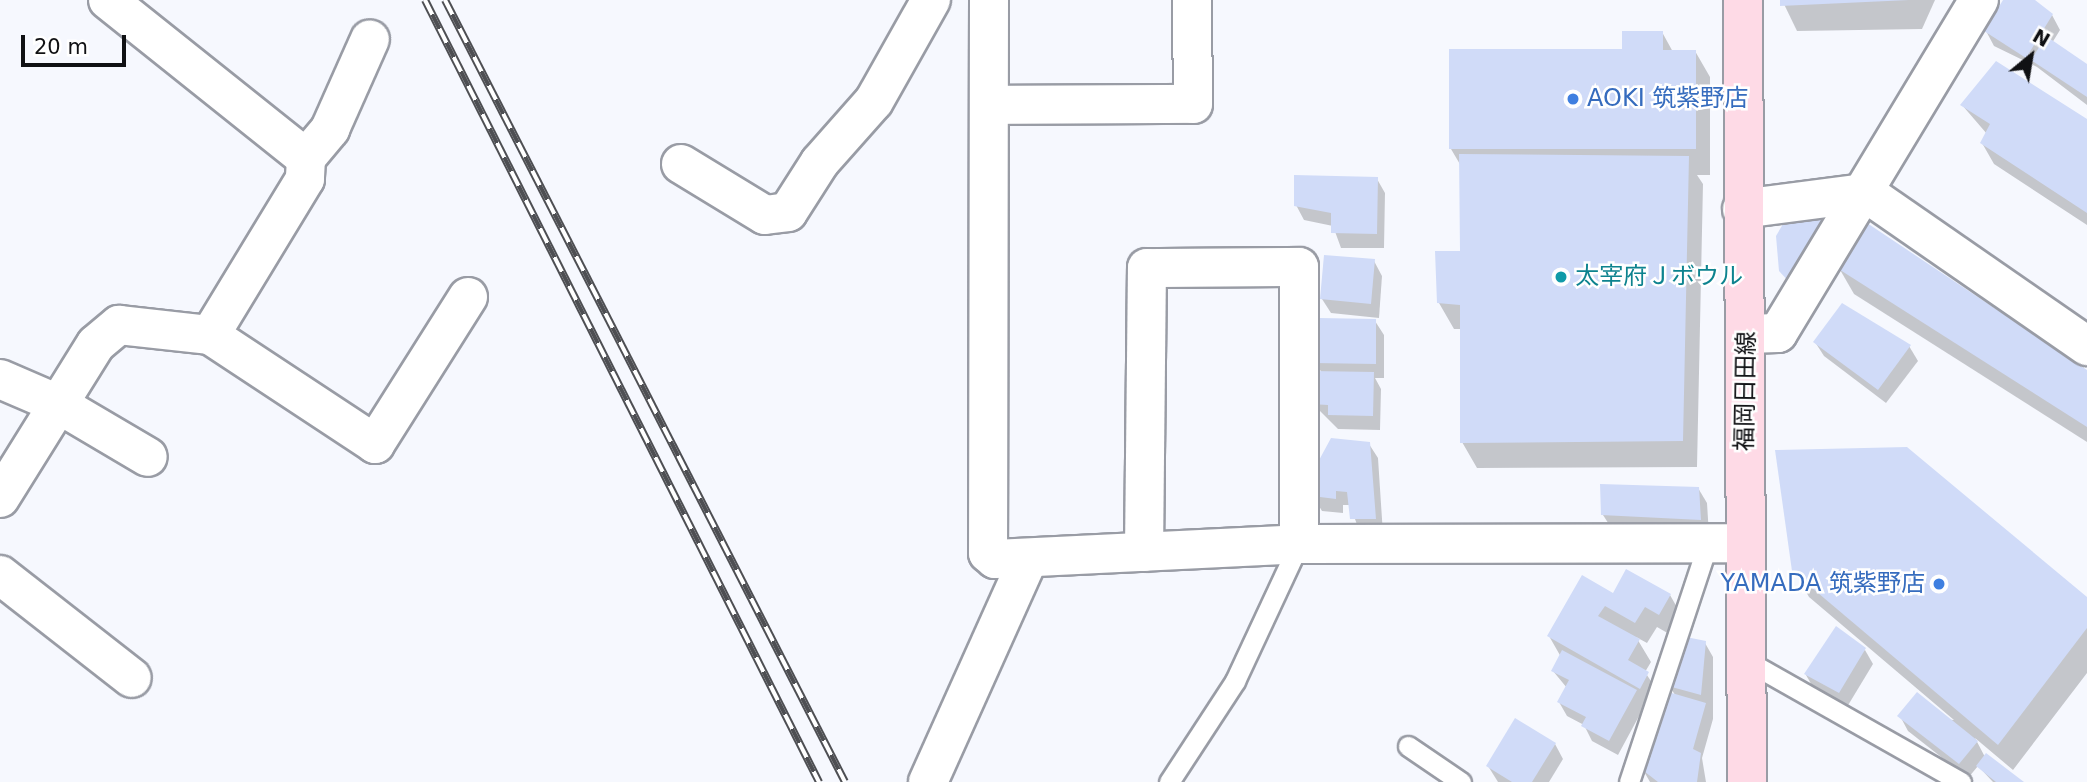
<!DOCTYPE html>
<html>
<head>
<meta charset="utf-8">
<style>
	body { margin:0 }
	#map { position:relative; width:2087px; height:782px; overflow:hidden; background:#f6f8fe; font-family:"DejaVu Sans","Noto Sans JP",sans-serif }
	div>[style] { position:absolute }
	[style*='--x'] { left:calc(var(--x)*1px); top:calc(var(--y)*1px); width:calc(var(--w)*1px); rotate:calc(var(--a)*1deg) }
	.shadow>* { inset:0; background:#0003 }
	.building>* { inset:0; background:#d0dbf8 }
	.roads { filter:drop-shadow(2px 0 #999ca5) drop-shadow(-2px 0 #999ca5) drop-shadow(0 2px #999ca5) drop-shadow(0 -2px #999ca5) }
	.service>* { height:19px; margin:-9.5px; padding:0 9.5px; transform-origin:9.5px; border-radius:9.5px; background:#fff }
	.minor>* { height:38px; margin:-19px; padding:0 19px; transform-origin:19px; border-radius:19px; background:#fff }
	.secondary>* { height:38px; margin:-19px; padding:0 19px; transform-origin:19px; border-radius:19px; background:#fedae6 }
	.rail>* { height:8px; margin-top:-4px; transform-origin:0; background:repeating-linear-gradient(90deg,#fff 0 16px,#4e4f53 0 32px); box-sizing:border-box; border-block:2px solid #4e4f53 }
	.dots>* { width:19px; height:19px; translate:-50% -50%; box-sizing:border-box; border:4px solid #fff; border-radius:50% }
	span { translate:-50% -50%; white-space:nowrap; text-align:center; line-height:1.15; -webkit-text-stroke:5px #fff; paint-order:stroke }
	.shop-label { font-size:24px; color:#366cbe }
	.left { translate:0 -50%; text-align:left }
	.right { translate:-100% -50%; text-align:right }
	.culture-label { font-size:24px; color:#0d838f }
	.street-label { font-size:24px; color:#101114 }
	.north { position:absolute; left:1996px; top:21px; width:70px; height:70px; -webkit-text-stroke:5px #fff; paint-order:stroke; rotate:30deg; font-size:19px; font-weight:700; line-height:28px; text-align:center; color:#101114 }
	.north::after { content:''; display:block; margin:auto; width:24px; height:32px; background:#101114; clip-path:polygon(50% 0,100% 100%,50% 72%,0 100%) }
	.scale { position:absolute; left:21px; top:35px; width:105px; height:32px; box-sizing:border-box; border:4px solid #101114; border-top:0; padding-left:9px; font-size:21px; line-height:24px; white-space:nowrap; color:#101114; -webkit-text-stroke:5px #fff; paint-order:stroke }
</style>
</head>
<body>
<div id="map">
	<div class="shadow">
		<div style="clip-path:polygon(1782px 0,1935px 0,1922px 29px,1797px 31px)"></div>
		<div style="clip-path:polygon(2005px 0,2032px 0,2052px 15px,2060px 30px,2052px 43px,2087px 66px,2087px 105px,2037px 67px,1994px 46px,1986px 31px)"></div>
		<div style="clip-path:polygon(1662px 32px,1673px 52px,1695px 51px,1710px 77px,1710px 175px,1697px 175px,1703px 184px,1697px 467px,1477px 468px,1462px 442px,1462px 329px,1454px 329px,1439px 303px,1462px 253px,1461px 166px,1451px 149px)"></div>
		<div style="clip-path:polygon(1962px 105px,2087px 121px,2087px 225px,1994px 164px,1982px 143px,1987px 134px)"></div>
		<div style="clip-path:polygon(1377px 179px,1385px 193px,1384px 248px,1341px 248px,1333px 226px,1304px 220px,1296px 205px)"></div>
		<div style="clip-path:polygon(1374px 261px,1382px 276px,1379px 318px,1331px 313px,1322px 299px)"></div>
		<div style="clip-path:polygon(1839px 268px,2087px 372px,2087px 442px,1854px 294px)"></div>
		<div style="clip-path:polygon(1375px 321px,1384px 335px,1384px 378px,1375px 378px,1381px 389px,1380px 430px,1338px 429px,1313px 404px,1322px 373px,1315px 362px)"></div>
		<div style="clip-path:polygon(1815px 342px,1909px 346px,1918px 361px,1886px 403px,1824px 356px)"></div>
		<div style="clip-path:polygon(1369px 444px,1378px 458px,1383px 534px,1360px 533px,1350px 505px,1343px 505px,1343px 513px,1322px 511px,1313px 496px)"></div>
		<div style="clip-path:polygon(1698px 488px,1707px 503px,1709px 534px,1612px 529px,1603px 515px)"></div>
		<div style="clip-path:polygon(1794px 571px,2087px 600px,2087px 673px,2013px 770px,1975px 738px,1985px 757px,2021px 782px,1993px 782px,1978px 766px,1968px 778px,1908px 731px,1900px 716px,1954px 720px,1809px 597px)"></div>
		<div style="clip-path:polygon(1613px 595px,1670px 595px,1682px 616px,1671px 635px,1657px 627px,1647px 643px,1636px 637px,1651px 662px,1645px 672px,1660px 695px,1645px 705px,1618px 755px,1592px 741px,1584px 725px,1567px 716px,1559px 702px,1567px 688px,1553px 671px,1561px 657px,1549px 636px)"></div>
		<div style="clip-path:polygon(1705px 643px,1713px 657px,1713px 719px,1702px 758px,1706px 782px,1650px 782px,1642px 768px,1675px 695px,1669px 685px)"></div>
		<div style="clip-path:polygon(1865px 650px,1873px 664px,1847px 707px,1814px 689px,1806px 675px)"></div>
		<div style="clip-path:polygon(1555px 744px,1563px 759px,1549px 782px,1498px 782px,1488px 766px)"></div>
	</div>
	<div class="building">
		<div style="clip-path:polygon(1780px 0,1909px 0,1780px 6px)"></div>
		<div style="clip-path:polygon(2003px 0,2035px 0,2053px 14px,2026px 58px,1984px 31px)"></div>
		<div style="clip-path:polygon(1622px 31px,1663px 31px,1663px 50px,1696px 50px,1696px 149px,1449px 149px,1449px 49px,1622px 49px)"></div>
		<div style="clip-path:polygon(2046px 36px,2087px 64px,2087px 97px,2031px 60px)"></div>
		<div style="clip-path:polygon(1996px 61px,2087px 119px,2087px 213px,1980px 143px,1990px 124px,1960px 105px)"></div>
		<div style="clip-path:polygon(1459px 154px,1689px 156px,1683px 441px,1460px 443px,1460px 305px,1437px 303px,1435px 251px,1460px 251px)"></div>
		<div style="clip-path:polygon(1294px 175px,1378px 177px,1377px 234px,1331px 233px,1331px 213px,1294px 206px)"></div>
		<div style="clip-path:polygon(1790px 212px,1831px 218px,1791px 284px,1779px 271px,1776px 236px)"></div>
		<div style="clip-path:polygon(1864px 221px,2087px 370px,2087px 427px,1837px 268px)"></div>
		<div style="clip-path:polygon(1324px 255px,1375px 259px,1371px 304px,1320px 299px)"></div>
		<div style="clip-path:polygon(1842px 303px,1911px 345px,1878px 390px,1813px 342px)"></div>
		<div style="clip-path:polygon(1319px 318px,1376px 319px,1376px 364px,1314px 363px)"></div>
		<div style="clip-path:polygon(1312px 371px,1374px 372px,1373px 416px,1328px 415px,1328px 405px,1311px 404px)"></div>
		<div style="clip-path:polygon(1331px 438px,1370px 442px,1376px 519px,1350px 519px,1347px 492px,1336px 491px,1336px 499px,1312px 496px,1311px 475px)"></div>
		<div style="clip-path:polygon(1907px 447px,2087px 597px,2087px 628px,1998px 745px,1792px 571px,1775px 450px)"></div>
		<div style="clip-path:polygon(1600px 484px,1699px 487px,1701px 520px,1601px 515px)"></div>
		<div style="clip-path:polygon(1626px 569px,1671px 594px,1659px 615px,1645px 607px,1635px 623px,1605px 606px,1598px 616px,1640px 639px,1628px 660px,1649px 672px,1640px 689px,1547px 636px,1582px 575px,1613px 593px)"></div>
		<div style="clip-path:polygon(1836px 626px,1866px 648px,1839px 693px,1804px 674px)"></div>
		<div style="clip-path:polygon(1681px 636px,1706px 641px,1701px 695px,1668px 686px)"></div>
		<div style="clip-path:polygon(1562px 650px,1637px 690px,1609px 741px,1581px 726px,1586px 717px,1557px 702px,1569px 680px,1551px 671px)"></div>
		<div style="clip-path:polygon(1665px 691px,1706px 703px,1693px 749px,1701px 753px,1697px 782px,1658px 782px,1640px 768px)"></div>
		<div style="clip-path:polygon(1917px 692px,1978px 741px,1959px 764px,1897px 716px)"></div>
		<div style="clip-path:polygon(1515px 718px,1556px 743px,1532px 782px,1512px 782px,1486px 766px)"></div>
		<div style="clip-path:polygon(1986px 753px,2024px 782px,1996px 782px,1976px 766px)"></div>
	</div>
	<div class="roads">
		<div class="service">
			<div style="--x:1747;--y:661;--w:246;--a:29.5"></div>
			<div style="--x:1408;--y:746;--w:64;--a:34.2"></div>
			<div style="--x:1169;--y:782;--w:121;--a:-56.8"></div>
			<div style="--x:1235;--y:681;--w:151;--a:-65"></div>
			<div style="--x:1629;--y:782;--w:252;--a:-71.7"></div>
		</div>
		<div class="minor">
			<div style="--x:108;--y:0;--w:253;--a:38.6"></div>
			<div style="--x:306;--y:158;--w:21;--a:93"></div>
			<div style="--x:305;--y:179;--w:183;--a:121.3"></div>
			<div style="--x:989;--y:0;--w:553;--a:90.1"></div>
			<div style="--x:988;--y:553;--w:9;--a:41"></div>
			<div style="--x:995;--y:559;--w:304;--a:-2.8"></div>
			<div style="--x:1299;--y:544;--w:445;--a:-0.1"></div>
			<div style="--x:989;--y:105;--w:204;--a:-0.3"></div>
			<div style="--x:1193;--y:104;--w:104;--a:-90.6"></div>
			<div style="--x:306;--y:158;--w:38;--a:-50"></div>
			<div style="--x:330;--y:129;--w:98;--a:-66"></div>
			<div style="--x:681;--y:164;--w:98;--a:31.3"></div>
			<div style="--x:765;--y:215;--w:23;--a:-7"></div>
			<div style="--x:788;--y:212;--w:59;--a:-57.4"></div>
			<div style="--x:820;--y:162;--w:81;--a:-48.5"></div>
			<div style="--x:874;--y:101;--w:116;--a:-60.6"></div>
			<div style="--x:1742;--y:209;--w:125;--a:-7.4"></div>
			<div style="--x:1866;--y:193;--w:269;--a:34.7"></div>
			<div style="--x:1747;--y:334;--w:31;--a:-2"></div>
			<div style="--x:1778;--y:333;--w:389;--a:-58.9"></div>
			<div style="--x:0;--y:379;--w:63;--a:23.3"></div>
			<div style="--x:58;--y:404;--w:104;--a:30.5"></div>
			<div style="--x:0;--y:498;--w:181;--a:-58.1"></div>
			<div style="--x:96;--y:344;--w:30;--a:-40"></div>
			<div style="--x:119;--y:325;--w:92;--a:6.3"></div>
			<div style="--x:210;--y:335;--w:198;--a:33.4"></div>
			<div style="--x:375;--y:444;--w:174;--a:-57.7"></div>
			<div style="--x:1144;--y:552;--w:284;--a:-89.4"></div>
			<div style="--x:1147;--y:268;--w:152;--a:-0.4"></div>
			<div style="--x:1299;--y:267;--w:277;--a:90"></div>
			<div style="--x:0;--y:575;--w:167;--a:38"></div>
			<div style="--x:928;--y:782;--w:241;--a:-65.8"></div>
		</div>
		<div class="secondary">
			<div style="--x:1743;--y:0;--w:782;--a:89.71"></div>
		</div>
	</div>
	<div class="rail">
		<div style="--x:425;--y:0;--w:876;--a:63.26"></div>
		<div style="--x:445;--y:0;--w:878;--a:62.91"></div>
	</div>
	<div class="dots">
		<div style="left:1573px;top:99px;background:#3f7fe0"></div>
		<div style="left:1561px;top:277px;background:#0f9aa8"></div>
		<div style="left:1939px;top:584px;background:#3f7fe0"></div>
	</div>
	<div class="shop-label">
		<span class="left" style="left:1587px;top:99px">AOKI 筑紫野店</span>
		<span class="right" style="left:1925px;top:584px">YAMADA 筑紫野店</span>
	</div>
	<div class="culture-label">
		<span class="left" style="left:1575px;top:277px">太宰府Ｊボウル</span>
	</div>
	<div class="street-label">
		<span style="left:1746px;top:391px;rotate:-89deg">福岡日田線</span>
	</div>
	<div class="north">N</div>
	<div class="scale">20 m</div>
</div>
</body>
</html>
